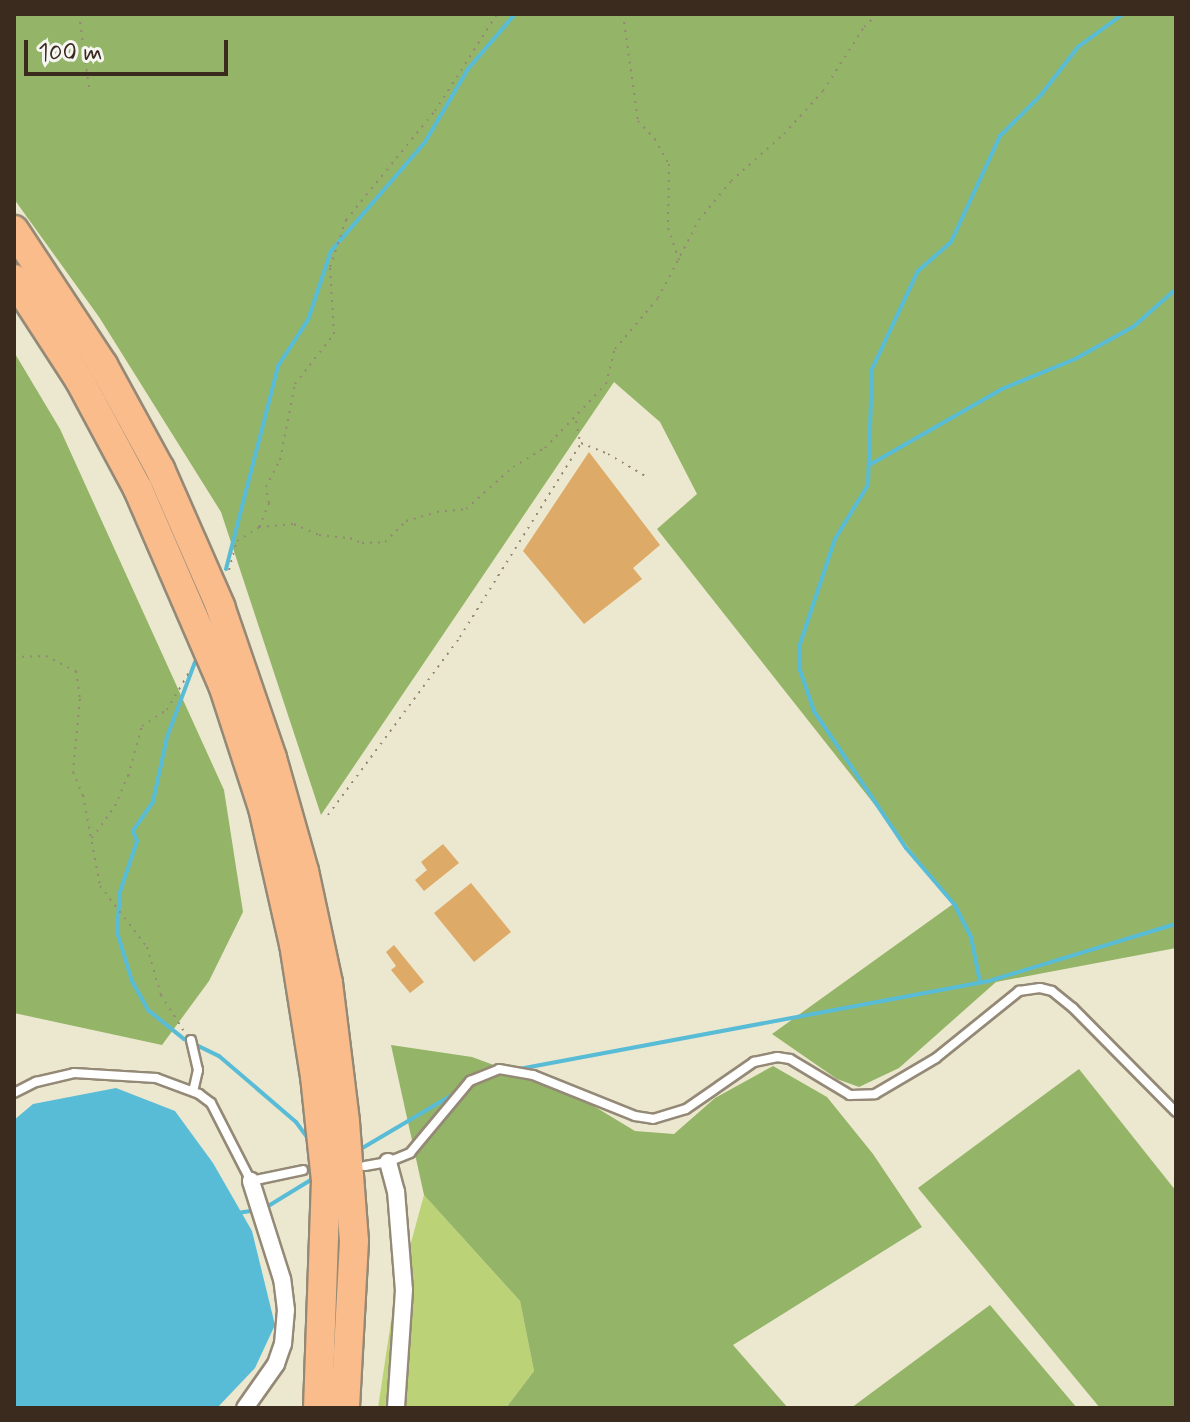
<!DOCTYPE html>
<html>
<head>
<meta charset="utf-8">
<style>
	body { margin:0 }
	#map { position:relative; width:1190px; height:1422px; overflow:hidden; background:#ece8cf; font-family:Mynerve,sans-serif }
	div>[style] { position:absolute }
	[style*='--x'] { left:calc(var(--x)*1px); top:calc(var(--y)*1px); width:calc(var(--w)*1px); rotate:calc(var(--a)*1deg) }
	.green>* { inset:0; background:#bbd276 }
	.forest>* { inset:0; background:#94b467 }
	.water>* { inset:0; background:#59bcd7 }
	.stream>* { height:4px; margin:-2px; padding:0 2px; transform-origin:2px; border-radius:2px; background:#59bcd7 }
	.building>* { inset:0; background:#ddaa67 }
	.path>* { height:2px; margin-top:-1px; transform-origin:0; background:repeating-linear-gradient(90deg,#948976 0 2px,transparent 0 8px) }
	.roads { filter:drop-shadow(2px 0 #948976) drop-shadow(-2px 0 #948976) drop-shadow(0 2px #948976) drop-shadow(0 -2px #948976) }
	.service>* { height:8px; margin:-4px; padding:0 4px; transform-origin:4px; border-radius:4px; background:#fff }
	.minor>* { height:16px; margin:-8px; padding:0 8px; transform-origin:8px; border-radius:8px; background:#fff }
	.motorway>* { height:28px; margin:-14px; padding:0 14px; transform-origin:14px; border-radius:14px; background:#fabc8b }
	span { translate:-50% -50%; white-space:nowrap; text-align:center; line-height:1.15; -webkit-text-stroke:6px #f6f6f2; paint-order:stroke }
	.frame { position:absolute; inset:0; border:16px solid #3b2a1e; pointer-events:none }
	.scale { position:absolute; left:24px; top:40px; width:204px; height:36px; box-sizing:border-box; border:4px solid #3b2a1e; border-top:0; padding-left:10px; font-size:24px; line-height:28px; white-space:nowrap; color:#3b2a1e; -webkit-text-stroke:6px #f6f6f2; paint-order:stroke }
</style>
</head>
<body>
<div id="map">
	<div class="green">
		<div style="clip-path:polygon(424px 1195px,520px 1301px,534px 1371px,506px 1408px,378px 1408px,393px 1308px)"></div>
	</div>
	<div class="forest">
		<div style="clip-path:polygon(14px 14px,1176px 14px,1176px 948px,996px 982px,899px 1068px,859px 1087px,837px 1079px,772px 1034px,953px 904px,657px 529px,697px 494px,660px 422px,614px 382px,321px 815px,221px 512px,99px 317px,14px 199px)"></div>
		<div style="clip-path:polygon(14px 352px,60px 429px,224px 790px,243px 912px,209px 981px,162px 1045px,14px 1013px)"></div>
		<div style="clip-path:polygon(391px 1045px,472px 1057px,577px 1096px,635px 1131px,674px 1134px,715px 1098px,773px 1066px,827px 1097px,873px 1154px,922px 1227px,733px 1345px,788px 1408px,506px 1408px,534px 1371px,520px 1301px,424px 1195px)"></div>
		<div style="clip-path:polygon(1079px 1069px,1176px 1191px,1176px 1408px,1100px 1408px,918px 1188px)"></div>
		<div style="clip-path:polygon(990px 1305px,1077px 1408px,851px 1408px)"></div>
	</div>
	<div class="water">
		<div style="clip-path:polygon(116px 1088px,175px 1111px,213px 1163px,252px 1231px,275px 1325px,255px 1368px,217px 1408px,14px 1408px,14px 1120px,33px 1104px)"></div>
	</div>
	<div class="stream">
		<div style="--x:871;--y:464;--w:151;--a:-29.8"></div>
		<div style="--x:1002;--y:389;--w:79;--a:-22.3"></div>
		<div style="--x:1075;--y:359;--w:66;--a:-28.9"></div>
		<div style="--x:1133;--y:327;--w:57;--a:-41.5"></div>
		<div style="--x:226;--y:569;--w:210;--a:-75.6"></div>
		<div style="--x:278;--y:366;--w:55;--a:-56.9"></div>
		<div style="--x:308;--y:320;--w:73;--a:-71.6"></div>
		<div style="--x:331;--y:251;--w:144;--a:-49.2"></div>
		<div style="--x:425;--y:142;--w:85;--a:-59.5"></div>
		<div style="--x:468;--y:69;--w:72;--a:-49.5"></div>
		<div style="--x:195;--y:662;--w:80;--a:110.5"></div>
		<div style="--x:167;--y:737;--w:66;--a:102.2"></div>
		<div style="--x:153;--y:802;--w:35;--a:125"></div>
		<div style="--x:133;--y:831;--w:11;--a:68"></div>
		<div style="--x:137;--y:841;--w:54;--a:108.4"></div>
		<div style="--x:120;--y:892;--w:40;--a:94.3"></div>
		<div style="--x:117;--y:932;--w:51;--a:73"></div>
		<div style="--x:132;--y:981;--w:33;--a:61"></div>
		<div style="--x:148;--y:1010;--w:46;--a:38.9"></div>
		<div style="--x:184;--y:1039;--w:39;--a:26"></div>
		<div style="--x:219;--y:1056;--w:101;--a:40.6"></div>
		<div style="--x:296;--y:1122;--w:24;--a:54"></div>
		<div style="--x:980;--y:982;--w:46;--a:-101.3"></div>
		<div style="--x:971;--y:937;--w:37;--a:-117"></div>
		<div style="--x:954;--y:904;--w:74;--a:-130.6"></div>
		<div style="--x:906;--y:848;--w:165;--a:-123.9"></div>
		<div style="--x:814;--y:711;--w:43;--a:-108.9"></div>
		<div style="--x:800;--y:670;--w:23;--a:-92"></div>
		<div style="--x:799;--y:647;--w:114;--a:-71.6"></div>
		<div style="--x:835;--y:539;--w:63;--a:-58.6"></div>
		<div style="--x:868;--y:485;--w:116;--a:-88"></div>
		<div style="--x:872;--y:369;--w:108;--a:-64.9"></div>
		<div style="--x:918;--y:271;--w:44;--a:-41.3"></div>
		<div style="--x:951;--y:242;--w:117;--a:-65.2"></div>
		<div style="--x:1000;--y:136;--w:57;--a:-45"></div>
		<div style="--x:1040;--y:96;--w:62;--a:-52.2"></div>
		<div style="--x:1078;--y:47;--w:56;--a:-36.3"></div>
		<div style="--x:519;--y:1069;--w:478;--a:-10.6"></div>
		<div style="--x:989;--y:981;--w:195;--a:-17"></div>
		<div style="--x:359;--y:1150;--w:120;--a:-30.6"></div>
		<div style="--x:265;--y:1208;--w:57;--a:-31.5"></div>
		<div style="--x:237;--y:1213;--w:14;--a:-8"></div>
	</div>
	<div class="building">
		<div style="clip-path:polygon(589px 452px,660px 545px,633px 568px,642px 579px,584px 624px,523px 551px)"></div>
		<div style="clip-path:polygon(443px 844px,459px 863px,424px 891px,415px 880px,427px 870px,421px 862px)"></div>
		<div style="clip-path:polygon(471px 883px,511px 932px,474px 962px,434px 913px)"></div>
		<div style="clip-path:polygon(394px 945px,424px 982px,410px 993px,391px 970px,396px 966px,386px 952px)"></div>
	</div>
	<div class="path">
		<div style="--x:79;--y:14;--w:75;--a:82.3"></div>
		<div style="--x:623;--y:14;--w:108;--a:82"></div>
		<div style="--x:638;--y:121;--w:25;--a:47"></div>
		<div style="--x:655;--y:139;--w:29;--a:61"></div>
		<div style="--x:669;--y:164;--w:64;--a:90.9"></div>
		<div style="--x:668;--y:228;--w:34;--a:71"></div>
		<div style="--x:576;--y:421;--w:21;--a:79"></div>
		<div style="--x:259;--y:527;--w:35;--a:-5"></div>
		<div style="--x:294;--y:524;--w:27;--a:24"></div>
		<div style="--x:319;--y:535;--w:31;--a:6"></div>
		<div style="--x:350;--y:538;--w:13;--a:23"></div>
		<div style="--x:362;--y:543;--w:23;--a:-2"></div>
		<div style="--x:385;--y:542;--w:30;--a:-45"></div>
		<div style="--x:406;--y:521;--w:32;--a:-16"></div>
		<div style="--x:437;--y:512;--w:29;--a:-6"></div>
		<div style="--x:466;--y:509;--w:63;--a:-41.8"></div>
		<div style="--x:513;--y:467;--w:37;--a:-31"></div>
		<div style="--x:545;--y:448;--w:88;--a:-46.4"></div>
		<div style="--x:606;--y:384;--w:36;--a:-76"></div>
		<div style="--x:615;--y:349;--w:67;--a:-49.9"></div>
		<div style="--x:658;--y:298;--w:88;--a:-62.3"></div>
		<div style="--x:699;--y:220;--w:50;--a:-50.6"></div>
		<div style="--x:731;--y:181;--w:71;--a:-41.6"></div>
		<div style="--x:784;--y:134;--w:58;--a:-47.8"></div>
		<div style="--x:823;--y:91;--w:76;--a:-57.4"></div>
		<div style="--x:864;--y:27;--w:18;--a:-45"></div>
		<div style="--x:229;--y:570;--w:30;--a:-75"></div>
		<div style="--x:237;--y:541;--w:26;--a:-32"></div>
		<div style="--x:259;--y:527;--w:26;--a:-67"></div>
		<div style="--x:269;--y:503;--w:16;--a:-101"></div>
		<div style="--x:266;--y:487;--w:30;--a:-63"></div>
		<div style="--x:280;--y:460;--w:77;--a:-78.8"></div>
		<div style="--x:295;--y:384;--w:63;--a:-52"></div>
		<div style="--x:334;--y:334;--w:67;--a:-93.4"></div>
		<div style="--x:330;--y:267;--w:50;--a:-71.2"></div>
		<div style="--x:346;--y:220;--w:141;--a:-50.8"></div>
		<div style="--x:435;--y:111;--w:115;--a:-57.4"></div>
		<div style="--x:14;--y:657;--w:32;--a:-2"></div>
		<div style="--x:46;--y:656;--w:34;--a:27"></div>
		<div style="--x:76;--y:671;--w:28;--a:82"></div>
		<div style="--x:80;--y:699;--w:73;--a:95.5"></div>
		<div style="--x:73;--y:772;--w:25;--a:67"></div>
		<div style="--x:83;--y:795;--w:93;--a:79.4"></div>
		<div style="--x:100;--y:886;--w:77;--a:52.4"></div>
		<div style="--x:147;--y:947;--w:50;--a:73.7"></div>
		<div style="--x:161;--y:995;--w:45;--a:57.7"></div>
		<div style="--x:328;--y:815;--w:222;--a:-53.4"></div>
		<div style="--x:460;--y:637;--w:229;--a:-58"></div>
		<div style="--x:581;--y:443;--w:29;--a:22"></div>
		<div style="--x:608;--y:454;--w:43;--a:30.7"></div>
		<div style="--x:92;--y:838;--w:39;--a:-54"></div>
		<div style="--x:115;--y:806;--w:33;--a:-67"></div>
		<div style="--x:128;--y:776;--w:52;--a:-74.4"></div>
		<div style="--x:142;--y:726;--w:30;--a:-33"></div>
		<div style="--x:167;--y:710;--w:48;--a:-59.7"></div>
	</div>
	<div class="roads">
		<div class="service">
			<div style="--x:191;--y:1040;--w:31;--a:77"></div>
			<div style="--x:198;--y:1070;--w:22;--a:103"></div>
			<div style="--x:14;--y:1093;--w:25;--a:-27"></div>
			<div style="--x:36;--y:1082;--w:39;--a:-13"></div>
			<div style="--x:74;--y:1073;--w:82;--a:3.5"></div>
			<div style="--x:156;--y:1078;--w:46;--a:20.4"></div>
			<div style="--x:199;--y:1094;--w:15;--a:37"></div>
			<div style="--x:211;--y:1103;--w:88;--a:62.9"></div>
			<div style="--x:251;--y:1181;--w:53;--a:-11.9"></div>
			<div style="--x:365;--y:1166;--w:23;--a:-10"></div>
			<div style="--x:388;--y:1162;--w:24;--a:-22"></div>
			<div style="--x:410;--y:1153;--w:94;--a:-50.2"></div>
			<div style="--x:470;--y:1081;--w:31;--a:-22"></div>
			<div style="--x:499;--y:1069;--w:35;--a:10"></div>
			<div style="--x:533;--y:1075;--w:110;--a:21.9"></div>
			<div style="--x:635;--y:1116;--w:18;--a:9"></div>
			<div style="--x:653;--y:1119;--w:34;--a:-17"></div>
			<div style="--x:686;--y:1109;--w:83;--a:-34.7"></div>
			<div style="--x:754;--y:1062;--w:24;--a:-12"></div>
			<div style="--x:777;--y:1057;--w:13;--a:9"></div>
			<div style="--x:790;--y:1059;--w:70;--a:31"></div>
			<div style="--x:850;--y:1095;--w:25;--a:-2"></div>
			<div style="--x:875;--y:1094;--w:71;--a:-30.5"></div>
			<div style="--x:936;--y:1058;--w:107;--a:-38.9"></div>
			<div style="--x:1019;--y:991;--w:21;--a:-8"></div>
			<div style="--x:1040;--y:988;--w:12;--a:14"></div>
			<div style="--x:1052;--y:991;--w:27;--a:39"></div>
			<div style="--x:1073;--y:1008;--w:146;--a:45.3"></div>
		</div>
		<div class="minor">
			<div style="--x:388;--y:1162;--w:30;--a:75"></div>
			<div style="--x:396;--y:1191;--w:99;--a:85.4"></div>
			<div style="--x:404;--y:1290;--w:118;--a:93.9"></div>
			<div style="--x:245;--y:1408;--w:54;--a:-54.8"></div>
			<div style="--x:276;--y:1364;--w:21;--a:-71"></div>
			<div style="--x:283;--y:1344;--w:34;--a:-85"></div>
			<div style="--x:286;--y:1310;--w:31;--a:-97"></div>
			<div style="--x:282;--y:1279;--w:103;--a:-107.6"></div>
		</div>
		<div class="motorway">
			<div style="--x:14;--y:230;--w:162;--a:56.6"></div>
			<div style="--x:103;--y:365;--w:119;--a:61.3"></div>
			<div style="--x:160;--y:469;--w:150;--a:66.3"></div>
			<div style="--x:220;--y:606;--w:161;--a:71.1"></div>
			<div style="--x:272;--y:758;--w:117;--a:74.2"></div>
			<div style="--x:304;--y:871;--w:115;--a:77.9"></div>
			<div style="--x:328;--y:983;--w:140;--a:83"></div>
			<div style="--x:345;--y:1122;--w:119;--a:85.7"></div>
			<div style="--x:354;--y:1241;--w:167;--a:93.1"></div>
			<div style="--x:14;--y:279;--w:119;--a:57"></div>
			<div style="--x:79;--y:379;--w:125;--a:61.8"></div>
			<div style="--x:138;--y:489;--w:214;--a:66.6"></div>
			<div style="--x:223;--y:685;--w:129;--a:72"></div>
			<div style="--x:263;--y:808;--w:139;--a:77.2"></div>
			<div style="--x:294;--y:944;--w:134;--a:81"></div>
			<div style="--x:315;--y:1076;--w:105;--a:84"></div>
			<div style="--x:326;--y:1180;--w:228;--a:92"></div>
		</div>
	</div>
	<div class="frame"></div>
	<div class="scale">100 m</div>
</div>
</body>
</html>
